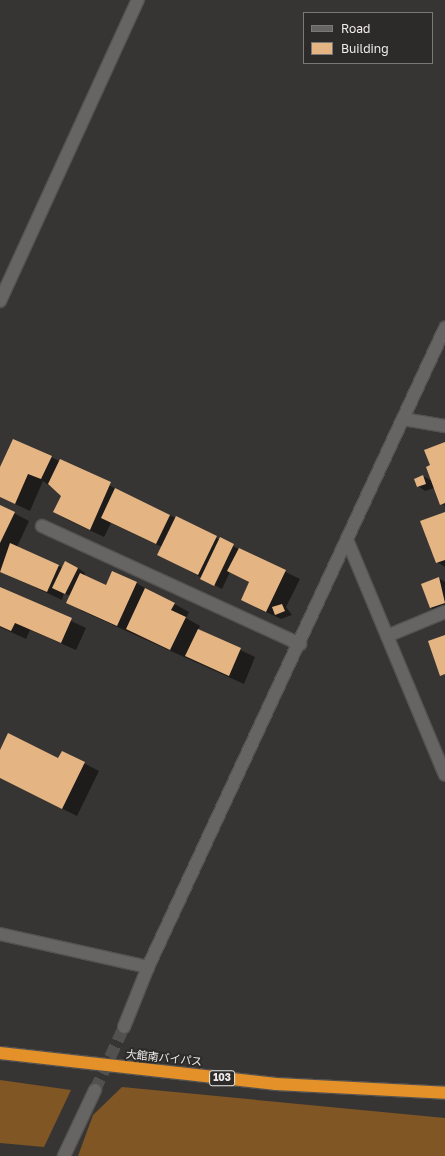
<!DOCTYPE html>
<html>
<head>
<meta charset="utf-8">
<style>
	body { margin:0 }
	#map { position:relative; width:445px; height:1156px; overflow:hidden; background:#373533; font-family:"Golos Text","Noto Sans JP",sans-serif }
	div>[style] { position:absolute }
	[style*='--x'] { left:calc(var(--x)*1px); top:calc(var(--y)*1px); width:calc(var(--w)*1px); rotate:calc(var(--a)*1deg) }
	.forest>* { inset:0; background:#815625 }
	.shadow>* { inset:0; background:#0007 }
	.building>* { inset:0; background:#e5b483 }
	.minor-tunnel>* { height:12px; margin-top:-6px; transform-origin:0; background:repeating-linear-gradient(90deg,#53514f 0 12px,transparent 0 18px) }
	.roads { filter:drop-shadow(1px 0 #545251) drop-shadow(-1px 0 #545251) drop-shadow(0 1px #545251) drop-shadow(0 -1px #545251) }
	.minor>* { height:12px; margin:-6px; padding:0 6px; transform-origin:6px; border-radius:6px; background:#676563 }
	.highway>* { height:12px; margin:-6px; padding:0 6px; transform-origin:6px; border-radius:6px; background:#e39128 }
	span { translate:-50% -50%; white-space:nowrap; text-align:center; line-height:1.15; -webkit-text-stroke:4px #2d2b29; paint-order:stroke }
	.shield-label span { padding:1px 3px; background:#2d2b29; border:1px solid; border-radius:3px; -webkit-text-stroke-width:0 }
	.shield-label { font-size:10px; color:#efedec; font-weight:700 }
	.street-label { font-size:11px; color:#efedec }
	.legend { position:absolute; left:303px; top:12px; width:130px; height:52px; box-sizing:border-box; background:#2d2b29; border:1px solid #7b7977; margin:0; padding:5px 7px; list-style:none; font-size:12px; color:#efedec }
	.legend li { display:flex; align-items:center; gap:8px; height:20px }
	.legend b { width:20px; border:1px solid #7b7977 }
</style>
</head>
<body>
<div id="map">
	<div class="forest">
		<div style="clip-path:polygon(0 1080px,71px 1090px,44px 1147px,0 1143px)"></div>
		<div style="clip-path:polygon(122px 1087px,445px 1118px,445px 1156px,78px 1156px,93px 1115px)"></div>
	</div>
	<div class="shadow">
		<div style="clip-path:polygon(445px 443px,445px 507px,434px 488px,425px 491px,418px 486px,423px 476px,432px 481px,431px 466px)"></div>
		<div style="clip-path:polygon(51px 457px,300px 579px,286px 607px,292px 615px,281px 619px,257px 608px,250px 583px,230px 572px,222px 589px,158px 554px,162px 547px,111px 523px,104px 537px,68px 520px,54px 512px,62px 495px,43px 481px,30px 511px,0 497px,0 469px)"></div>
		<div style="clip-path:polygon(0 506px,29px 521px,17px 547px,63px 568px,78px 568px,85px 573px,84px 576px,106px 586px,136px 583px,189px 612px,186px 618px,200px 626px,198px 630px,255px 657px,244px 684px,82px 611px,68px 602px,70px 596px,64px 593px,62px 600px,0 571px)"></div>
		<div style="clip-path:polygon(445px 513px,445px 567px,437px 562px)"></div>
		<div style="clip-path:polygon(439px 578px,445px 582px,445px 610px,439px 612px,431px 608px,423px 584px)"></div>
		<div style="clip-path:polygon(0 588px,86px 628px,76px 650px,30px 630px,26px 639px,0 627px)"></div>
		<div style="clip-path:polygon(62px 752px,99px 771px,77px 816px,0 778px,0 753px,59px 760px)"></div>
	</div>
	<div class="building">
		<div style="clip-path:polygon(13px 439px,52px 456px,41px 479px,28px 474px,15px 504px,0 497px,0 467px)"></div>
		<div style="clip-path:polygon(445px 442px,445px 503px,440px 505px,426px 467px,430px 465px,424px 450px)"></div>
		<div style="clip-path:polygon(60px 459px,111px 482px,90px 530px,53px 512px,61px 496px,48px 484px)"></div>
		<div style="clip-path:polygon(423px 475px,426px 484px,417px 487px,414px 479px)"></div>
		<div style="clip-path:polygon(115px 488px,170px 515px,156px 544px,101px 518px)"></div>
		<div style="clip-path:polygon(0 505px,15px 512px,0 543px)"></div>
		<div style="clip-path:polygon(445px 512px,445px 560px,436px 563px,420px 521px)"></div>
		<div style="clip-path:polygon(176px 516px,217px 536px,198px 575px,157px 555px)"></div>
		<div style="clip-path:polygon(220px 537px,234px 544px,214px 586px,200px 579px)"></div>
		<div style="clip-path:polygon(10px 543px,59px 565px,47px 592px,0 572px)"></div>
		<div style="clip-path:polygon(239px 548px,286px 570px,266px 612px,241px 600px,249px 582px,227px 571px)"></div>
		<div style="clip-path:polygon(65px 561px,78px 568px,65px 594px,52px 588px)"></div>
		<div style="clip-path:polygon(112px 571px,137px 582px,117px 626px,66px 603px,80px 573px,106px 585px)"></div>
		<div style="clip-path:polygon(439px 577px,445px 603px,430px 608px,421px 584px)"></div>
		<div style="clip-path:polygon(0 587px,72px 618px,61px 643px,15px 623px,11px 631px,0 626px)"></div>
		<div style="clip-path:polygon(145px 588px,175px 603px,171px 610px,186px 617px,170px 650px,126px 629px)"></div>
		<div style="clip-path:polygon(282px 604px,285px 611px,275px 615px,272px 607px)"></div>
		<div style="clip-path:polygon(198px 629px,241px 648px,229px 676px,185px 656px)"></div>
		<div style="clip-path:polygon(445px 635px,445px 674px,440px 676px,428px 641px)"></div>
		<div style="clip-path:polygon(8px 733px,58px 758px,62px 751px,85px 762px,62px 809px,0 778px,0 750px)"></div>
	</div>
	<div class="minor-tunnel">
		<div style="--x:95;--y:1090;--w:69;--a:-65.3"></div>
	</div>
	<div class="roads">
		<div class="minor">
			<div style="--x:0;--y:301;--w:331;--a:-65.4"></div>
			<div style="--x:403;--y:419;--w:43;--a:9.5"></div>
			<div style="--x:42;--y:526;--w:284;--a:24.6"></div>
			<div style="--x:348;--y:542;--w:252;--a:67.4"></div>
			<div style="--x:387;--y:636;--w:63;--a:-22.5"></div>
			<div style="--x:0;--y:934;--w:152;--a:12.6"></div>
			<div style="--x:124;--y:1027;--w:65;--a:-68.2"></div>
			<div style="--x:148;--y:967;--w:705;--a:-65.07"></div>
			<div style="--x:64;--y:1156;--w:73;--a:-64.8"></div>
		</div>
		<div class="highway">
			<div style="--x:0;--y:1053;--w:278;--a:6.4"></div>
			<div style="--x:276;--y:1084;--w:169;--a:3"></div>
		</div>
	</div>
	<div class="shield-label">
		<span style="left:222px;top:1078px">103</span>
	</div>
	<div class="street-label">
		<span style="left:164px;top:1058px;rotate:6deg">大館南バイパス</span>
	</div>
	<ul class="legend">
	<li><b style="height:5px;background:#676563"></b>Road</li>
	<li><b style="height:11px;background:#e5b483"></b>Building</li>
	</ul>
</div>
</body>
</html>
